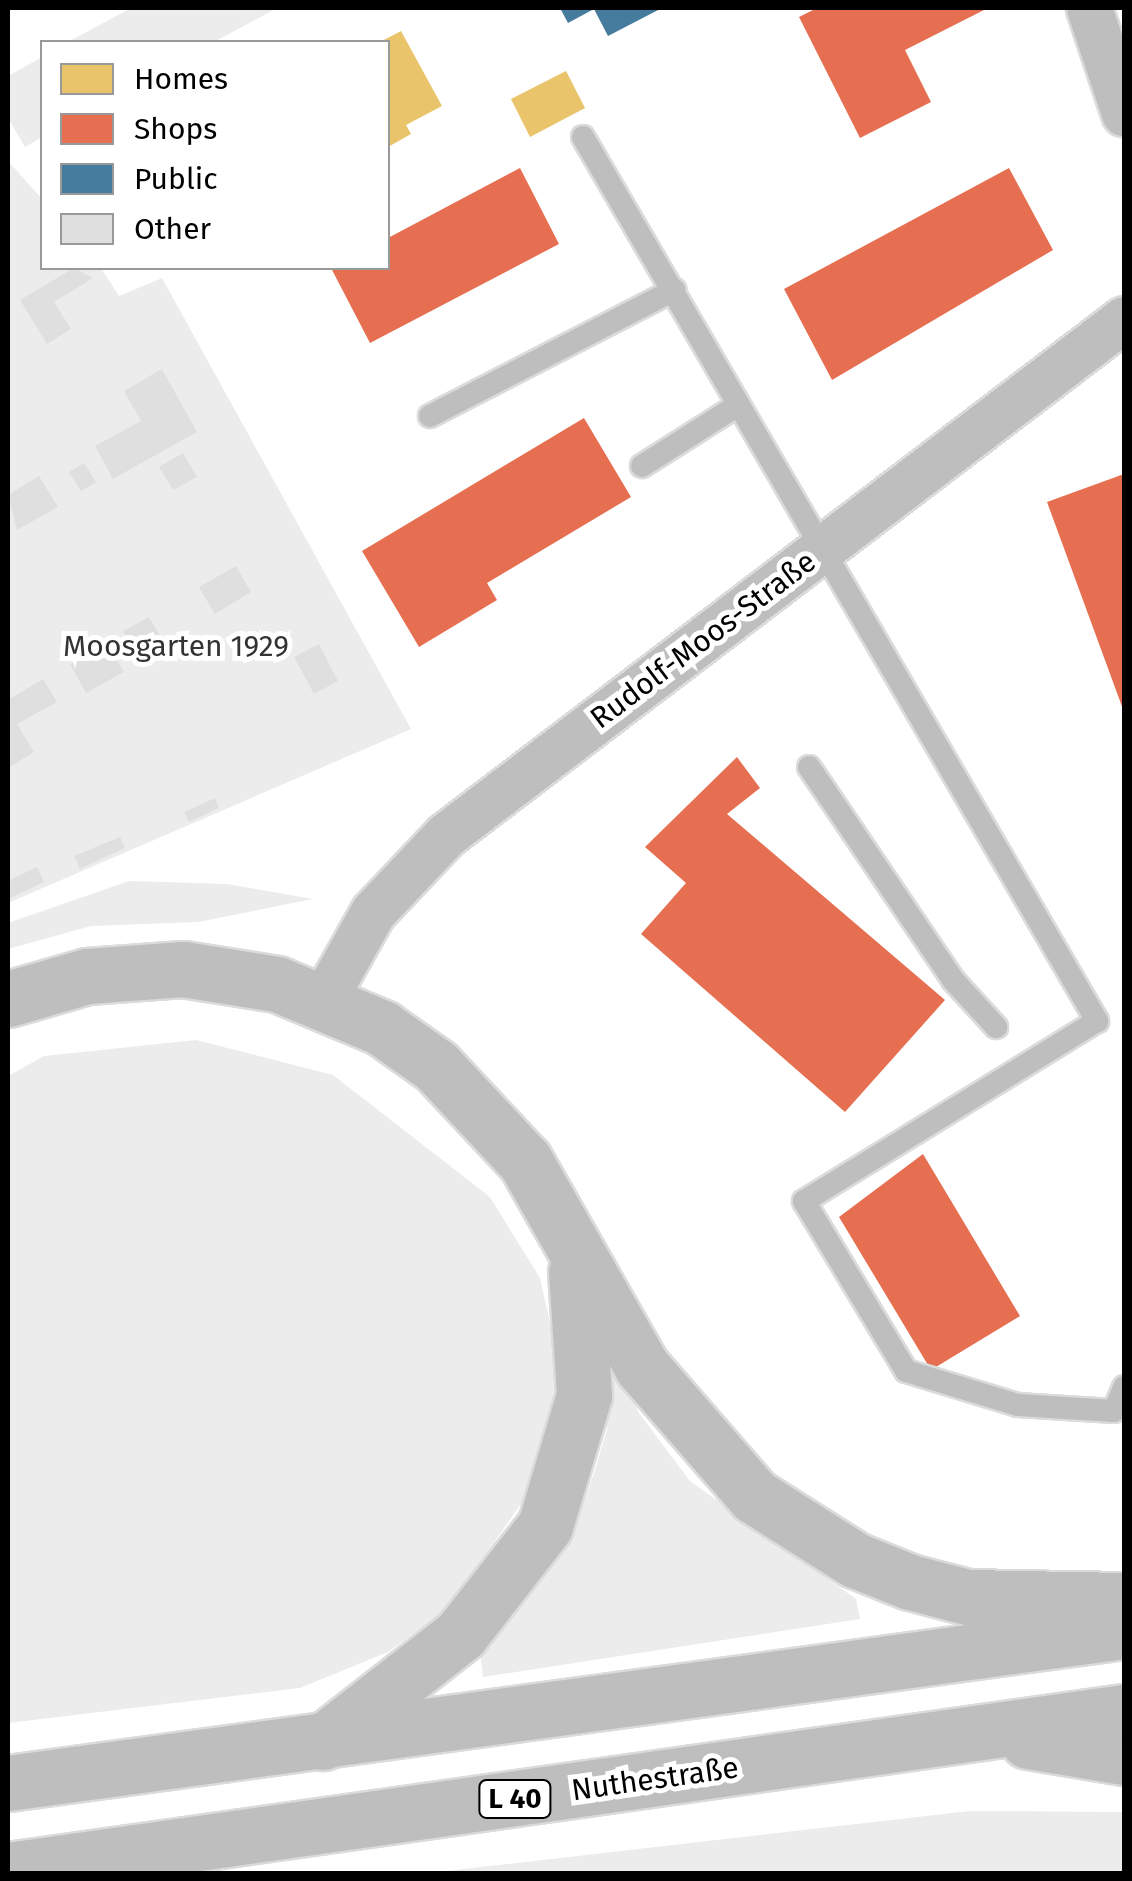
<!DOCTYPE html>
<html>
<head>
<meta charset="utf-8">
<style>
	body { margin:0 }
	#map { position:relative; width:1132px; height:1881px; overflow:hidden; background:#fff; font-family:"Fira Sans",sans-serif }
	div>[style] { position:absolute }
	[style*='--x'] { left:calc(var(--x)*1px); top:calc(var(--y)*1px); width:calc(var(--w)*1px); rotate:calc(var(--a)*1deg) }
	.green>* { inset:0; background:#ececec }
	.homes>* { inset:0; background:#e9c46a }
	.shops>* { inset:0; background:#e76f51 }
	.public>* { inset:0; background:#457b9d }
	.building>* { inset:0; background:#dfdfdf }
	.roads { filter:drop-shadow(2px 0 #dbdbdb) drop-shadow(-2px 0 #dbdbdb) drop-shadow(0 2px #dbdbdb) drop-shadow(0 -2px #dbdbdb) }
	.service>* { height:22px; margin:-11px; padding:0 11px; transform-origin:11px; border-radius:11px; background:#bebebe }
	.minor>* { height:45px; margin:-22.5px; padding:0 22.5px; transform-origin:22.5px; border-radius:22.5px; background:#bebebe }
	.trunk>* { height:55px; margin:-27.5px; padding:0 27.5px; transform-origin:27.5px; border-radius:27.5px; background:#bebebe }
	span { translate:-50% -50%; white-space:nowrap; text-align:center; line-height:1.15; -webkit-text-stroke:10px #fff; paint-order:stroke }
	.shield-label span { padding:2px 8px; background:#fff; border:2px solid; border-radius:8px; -webkit-text-stroke-width:0 }
	.shield-label { font-size:28px; color:#000; font-weight:700 }
	.street-label { font-size:30px; color:#000 }
	.park-label { font-size:30px; color:#333 }
	.frame { position:absolute; inset:0; border:10px solid #000; pointer-events:none }
	.legend { position:absolute; left:40px; top:40px; width:350px; height:230px; box-sizing:border-box; background:#fff; border:2px solid #999; margin:0; padding:12px 18px; list-style:none; font-size:30px; color:#000 }
	.legend li { display:flex; align-items:center; gap:20px; height:50px }
	.legend b { width:50px; border:2px solid #999 }
</style>
</head>
<body>
<div id="map">
	<div class="green">
		<div style="clip-path:polygon(131px 8px,277px 8px,214px 42px,68px 42px)"></div>
		<div style="clip-path:polygon(42px 57px,42px 137px,25px 147px,8px 118px,8px 76px)"></div>
		<div style="clip-path:polygon(8px 161px,42px 199px,42px 268px,101px 268px,119px 296px,162px 278px,411px 729px,8px 903px)"></div>
		<div style="clip-path:polygon(129px 881px,227px 884px,313px 899px,198px 922px,91px 926px,8px 949px,8px 923px)"></div>
		<div style="clip-path:polygon(196px 1040px,333px 1075px,490px 1197px,540px 1278px,555px 1345px,553px 1418px,536px 1482px,448px 1609px,388px 1652px,300px 1688px,8px 1723px,8px 1076px,44px 1056px)"></div>
		<div style="clip-path:polygon(592px 1322px,639px 1413px,690px 1481px,856px 1599px,860px 1619px,483px 1677px,479px 1645px,579px 1517px,595px 1470px,607px 1429px)"></div>
		<div style="clip-path:polygon(970px 1811px,1124px 1812px,1124px 1873px,429px 1873px)"></div>
	</div>
	<div class="homes">
		<div style="clip-path:polygon(401px 31px,442px 106px,406px 125px,411px 134px,388px 147px,388px 159px,388px 42px,380px 42px)"></div>
		<div style="clip-path:polygon(566px 71px,585px 108px,530px 137px,511px 99px)"></div>
	</div>
	<div class="shops">
		<div style="clip-path:polygon(817px 8px,988px 8px,905px 50px,931px 102px,860px 138px,799px 17px)"></div>
		<div style="clip-path:polygon(520px 168px,559px 244px,370px 343px,331px 268px,388px 268px,388px 238px)"></div>
		<div style="clip-path:polygon(1009px 168px,1053px 250px,832px 380px,784px 289px)"></div>
		<div style="clip-path:polygon(584px 418px,631px 497px,487px 583px,497px 600px,419px 647px,362px 551px)"></div>
		<div style="clip-path:polygon(1124px 474px,1124px 712px,1047px 502px)"></div>
		<div style="clip-path:polygon(737px 757px,760px 788px,727px 814px,945px 1000px,845px 1112px,641px 934px,686px 883px,645px 847px)"></div>
		<div style="clip-path:polygon(923px 1154px,1020px 1316px,931px 1370px,839px 1217px)"></div>
	</div>
	<div class="public">
		<div style="clip-path:polygon(560px 8px,662px 8px,608px 36px,594px 9px,568px 23px)"></div>
	</div>
	<div class="building">
		<div style="clip-path:polygon(74px 268px,93px 278px,54px 302px,71px 329px,47px 344px,20px 300px)"></div>
		<div style="clip-path:polygon(162px 369px,197px 432px,113px 479px,95px 446px,141px 421px,124px 391px)"></div>
		<div style="clip-path:polygon(183px 453px,197px 477px,173px 490px,159px 467px)"></div>
		<div style="clip-path:polygon(84px 463px,96px 482px,81px 491px,69px 472px)"></div>
		<div style="clip-path:polygon(39px 476px,58px 507px,17px 530px,8px 495px)"></div>
		<div style="clip-path:polygon(236px 566px,251px 592px,215px 614px,199px 587px)"></div>
		<div style="clip-path:polygon(149px 617px,163px 641px,137px 656px,123px 631px)"></div>
		<div style="clip-path:polygon(106px 642px,124px 672px,86px 693px,70px 664px)"></div>
		<div style="clip-path:polygon(319px 644px,338px 681px,314px 694px,294px 657px)"></div>
		<div style="clip-path:polygon(43px 679px,57px 702px,17px 724px,34px 752px,8px 768px,8px 700px)"></div>
		<div style="clip-path:polygon(215px 798px,219px 808px,189px 822px,184px 812px)"></div>
		<div style="clip-path:polygon(120px 837px,125px 848px,80px 869px,74px 856px)"></div>
		<div style="clip-path:polygon(37px 867px,44px 882px,8px 899px,8px 881px)"></div>
	</div>
	<div class="roads">
		<div class="service">
			<div style="--x:583;--y:137;--w:1023;--a:59.82"></div>
			<div style="--x:1097;--y:1021;--w:344;--a:148.4"></div>
			<div style="--x:804;--y:1201;--w:198;--a:59"></div>
			<div style="--x:906;--y:1371;--w:117;--a:16.9"></div>
			<div style="--x:1018;--y:1405;--w:96;--a:3.6"></div>
			<div style="--x:1114;--y:1411;--w:26;--a:-67"></div>
			<div style="--x:430;--y:416;--w:275;--a:-27.3"></div>
			<div style="--x:642;--y:466;--w:114;--a:-32.4"></div>
			<div style="--x:809;--y:767;--w:257;--a:55.9"></div>
			<div style="--x:953;--y:980;--w:64;--a:47.5"></div>
		</div>
		<div class="minor">
			<div style="--x:1089;--y:8;--w:111;--a:71.6"></div>
			<div style="--x:323;--y:1001;--w:102;--a:-60.7"></div>
			<div style="--x:373;--y:912;--w:106;--a:-46.5"></div>
			<div style="--x:446;--y:835;--w:852;--a:-37.27"></div>
		</div>
		<div class="trunk">
			<div style="--x:8;--y:999;--w:82;--a:-16.2"></div>
			<div style="--x:87;--y:976;--w:96;--a:-4.2"></div>
			<div style="--x:183;--y:969;--w:95;--a:9.1"></div>
			<div style="--x:277;--y:984;--w:114;--a:22.7"></div>
			<div style="--x:382;--y:1028;--w:66;--a:35.1"></div>
			<div style="--x:436;--y:1066;--w:130;--a:46.9"></div>
			<div style="--x:525;--y:1161;--w:237;--a:60.4"></div>
			<div style="--x:642;--y:1367;--w:171;--a:49"></div>
			<div style="--x:754;--y:1496;--w:120;--a:32.4"></div>
			<div style="--x:855;--y:1560;--w:59;--a:21.8"></div>
			<div style="--x:910;--y:1582;--w:60;--a:14.5"></div>
			<div style="--x:968;--y:1597;--w:156;--a:1.1"></div>
			<div style="--x:1028;--y:1741;--w:97;--a:9.5"></div>
			<div style="--x:323;--y:1742;--w:175;--a:-38"></div>
			<div style="--x:461;--y:1634;--w:137;--a:-52.1"></div>
			<div style="--x:545;--y:1526;--w:137;--a:-73.4"></div>
			<div style="--x:584;--y:1395;--w:123;--a:-93.7"></div>
			<div style="--x:8;--y:1783;--w:1126;--a:-7.76"></div>
			<div style="--x:8;--y:1870;--w:1127;--a:-8.06"></div>
		</div>
	</div>
	<div class="shield-label">
		<span style="left:515px;top:1799px">L 40</span>
	</div>
	<div class="street-label">
		<span style="left:703px;top:640px;rotate:-37deg">Rudolf-Moos-Straße</span>
		<span style="left:655px;top:1779px;rotate:-8deg">Nuthestraße</span>
	</div>
	<div class="park-label">
		<span style="left:176px;top:646px">Moosgarten 1929</span>
	</div>
	<div class="frame"></div>
	<ul class="legend">
	<li><b style="height:28px;background:#e9c46a"></b>Homes</li>
	<li><b style="height:28px;background:#e76f51"></b>Shops</li>
	<li><b style="height:28px;background:#457b9d"></b>Public</li>
	<li><b style="height:28px;background:#dfdfdf"></b>Other</li>
	</ul>
</div>
</body>
</html>
